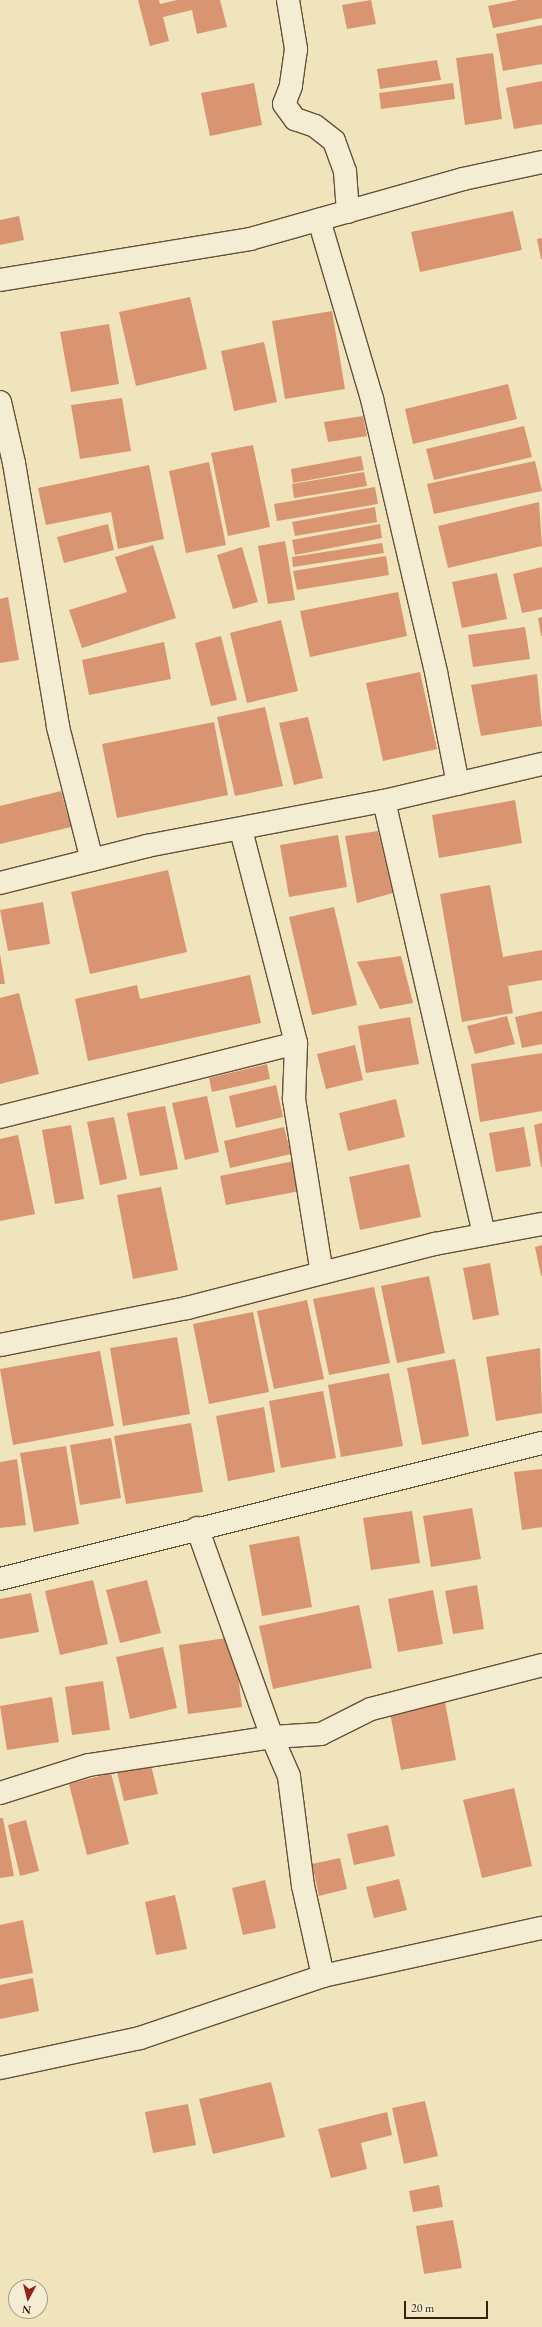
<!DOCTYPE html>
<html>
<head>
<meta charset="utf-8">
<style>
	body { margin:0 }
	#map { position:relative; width:542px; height:2327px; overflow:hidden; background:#f0e4bc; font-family:"EB Garamond",serif }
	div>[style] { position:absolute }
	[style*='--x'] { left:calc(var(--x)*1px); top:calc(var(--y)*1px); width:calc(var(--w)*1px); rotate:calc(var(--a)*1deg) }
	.building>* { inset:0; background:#d99472 }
	.roads { filter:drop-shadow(1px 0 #655139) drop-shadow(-1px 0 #655139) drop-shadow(0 1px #655139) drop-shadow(0 -1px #655139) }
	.minor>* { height:22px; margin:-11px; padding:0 11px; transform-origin:11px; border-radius:11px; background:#f5edd3 }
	span { translate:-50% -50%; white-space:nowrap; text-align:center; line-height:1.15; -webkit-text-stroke:4px #f5edd3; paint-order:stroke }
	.north { position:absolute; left:8px; top:2279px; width:40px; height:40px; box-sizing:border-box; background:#f5edd3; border:1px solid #a99b84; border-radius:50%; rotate:187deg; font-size:11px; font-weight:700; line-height:16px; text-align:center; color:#37200d }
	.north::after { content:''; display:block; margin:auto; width:14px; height:18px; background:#8f2418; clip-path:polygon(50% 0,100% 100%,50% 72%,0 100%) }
	.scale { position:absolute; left:404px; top:2301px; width:84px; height:18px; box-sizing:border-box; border:2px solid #37200d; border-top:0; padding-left:5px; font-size:12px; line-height:14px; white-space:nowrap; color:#37200d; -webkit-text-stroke:3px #f5edd3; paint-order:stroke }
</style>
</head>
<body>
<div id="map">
	<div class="building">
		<div style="clip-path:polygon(138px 0,159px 0,160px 4px,177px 0,220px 0,227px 27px,197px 34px,192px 10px,163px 17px,169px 41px,150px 46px)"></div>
		<div style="clip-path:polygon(371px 0,376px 24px,347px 29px,342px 5px)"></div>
		<div style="clip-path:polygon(518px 0,542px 0,542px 18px,493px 28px,488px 6px)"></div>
		<div style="clip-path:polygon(542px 25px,542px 64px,503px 71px,496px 34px)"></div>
		<div style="clip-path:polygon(493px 53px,502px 119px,465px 125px,456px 58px)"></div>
		<div style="clip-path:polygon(437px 60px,441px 80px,380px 89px,377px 69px)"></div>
		<div style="clip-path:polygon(542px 81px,542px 124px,514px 129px,506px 88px)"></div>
		<div style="clip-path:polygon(254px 83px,262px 125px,210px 136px,201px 93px)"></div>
		<div style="clip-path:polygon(453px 83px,455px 99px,381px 109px,379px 93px)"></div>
		<div style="clip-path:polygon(513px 211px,522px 250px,420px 272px,411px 232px)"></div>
		<div style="clip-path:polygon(19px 216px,24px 240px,0 245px,0 220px)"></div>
		<div style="clip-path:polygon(542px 238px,542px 259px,541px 259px,537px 239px)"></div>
		<div style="clip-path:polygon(190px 297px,207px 369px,136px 386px,119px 312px)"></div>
		<div style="clip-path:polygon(332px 311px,345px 389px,285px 399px,272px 321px)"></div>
		<div style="clip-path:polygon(109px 324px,119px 384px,71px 392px,60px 332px)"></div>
		<div style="clip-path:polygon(264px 342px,277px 402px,234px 411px,221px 351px)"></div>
		<div style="clip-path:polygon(508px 384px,517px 419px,413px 444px,405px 409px)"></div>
		<div style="clip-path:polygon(122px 398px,131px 451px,80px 459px,71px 405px)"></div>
		<div style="clip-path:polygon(363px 416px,367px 436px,328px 442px,324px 422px)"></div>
		<div style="clip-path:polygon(524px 426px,532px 457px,434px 480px,426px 449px)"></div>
		<div style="clip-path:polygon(253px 445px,270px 527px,228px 536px,211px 453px)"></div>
		<div style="clip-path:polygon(361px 456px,364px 470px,293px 483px,291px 469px)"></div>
		<div style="clip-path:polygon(535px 461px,542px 491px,434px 514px,427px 484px)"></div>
		<div style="clip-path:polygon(209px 462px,226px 545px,186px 553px,169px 471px)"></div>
		<div style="clip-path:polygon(149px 465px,164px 539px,118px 549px,111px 512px,46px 525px,38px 488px)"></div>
		<div style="clip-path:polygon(364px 472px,367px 486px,294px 498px,292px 484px)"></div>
		<div style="clip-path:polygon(375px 487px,378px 504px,277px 521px,274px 504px)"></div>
		<div style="clip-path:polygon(539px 502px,542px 546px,448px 568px,438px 526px)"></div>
		<div style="clip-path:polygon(375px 507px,377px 522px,295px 536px,292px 522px)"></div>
		<div style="clip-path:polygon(108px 524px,114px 550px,64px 563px,57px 537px)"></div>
		<div style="clip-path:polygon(380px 524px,382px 538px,295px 555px,292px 540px)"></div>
		<div style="clip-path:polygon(285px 541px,295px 600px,268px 604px,258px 546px)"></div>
		<div style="clip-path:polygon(382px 543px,384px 553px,293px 567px,292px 557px)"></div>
		<div style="clip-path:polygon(153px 545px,176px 618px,82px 648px,69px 610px,127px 592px,115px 557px)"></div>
		<div style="clip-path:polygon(242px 547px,258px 602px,233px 609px,217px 555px)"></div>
		<div style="clip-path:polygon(386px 556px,389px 575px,297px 590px,293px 571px)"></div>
		<div style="clip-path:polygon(542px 567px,542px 609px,522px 613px,513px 574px)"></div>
		<div style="clip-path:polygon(497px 573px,507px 619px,462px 628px,452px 582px)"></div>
		<div style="clip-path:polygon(398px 592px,407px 636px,310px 657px,300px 611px)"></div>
		<div style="clip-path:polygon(8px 597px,19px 660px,0 663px,0 599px)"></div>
		<div style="clip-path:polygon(542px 617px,542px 636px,541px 636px,538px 618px)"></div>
		<div style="clip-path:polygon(281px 620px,298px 691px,247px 703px,230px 633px)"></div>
		<div style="clip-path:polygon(525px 627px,530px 659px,473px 667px,468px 635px)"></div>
		<div style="clip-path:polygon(221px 636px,237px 700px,211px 706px,195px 643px)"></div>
		<div style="clip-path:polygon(164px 642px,171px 679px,89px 695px,82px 660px)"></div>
		<div style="clip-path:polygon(420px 672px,437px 749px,383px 761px,366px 683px)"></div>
		<div style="clip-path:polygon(537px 674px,542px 726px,481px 736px,471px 685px)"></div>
		<div style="clip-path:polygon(265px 707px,283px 786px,235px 796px,217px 717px)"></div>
		<div style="clip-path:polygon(308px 717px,323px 778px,294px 785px,279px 723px)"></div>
		<div style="clip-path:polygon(214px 722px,228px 795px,117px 818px,102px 744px)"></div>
		<div style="clip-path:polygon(61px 791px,71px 827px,0 844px,0 806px)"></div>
		<div style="clip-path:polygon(515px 800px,522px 843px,439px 858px,432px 815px)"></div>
		<div style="clip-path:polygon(378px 831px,393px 893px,357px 903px,345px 836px)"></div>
		<div style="clip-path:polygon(338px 835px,347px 887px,289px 897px,280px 845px)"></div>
		<div style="clip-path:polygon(168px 870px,187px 952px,90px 974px,71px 892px)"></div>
		<div style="clip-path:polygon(490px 885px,503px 957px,542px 950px,542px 980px,508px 986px,513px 1013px,462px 1022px,440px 894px)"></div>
		<div style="clip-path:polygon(43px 902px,50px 944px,8px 951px,0 910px)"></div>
		<div style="clip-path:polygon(334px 907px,357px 1005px,312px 1015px,289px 917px)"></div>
		<div style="clip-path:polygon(0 954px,5px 984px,0 984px)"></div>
		<div style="clip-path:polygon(401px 956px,413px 1003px,380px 1009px,357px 962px)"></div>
		<div style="clip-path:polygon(250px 975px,261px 1023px,88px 1061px,75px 999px,137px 985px,140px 999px)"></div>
		<div style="clip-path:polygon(19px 993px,39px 1074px,0 1084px,0 998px)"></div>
		<div style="clip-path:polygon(542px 1011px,542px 1044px,522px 1048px,515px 1017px)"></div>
		<div style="clip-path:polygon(507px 1016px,515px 1044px,475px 1054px,467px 1026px)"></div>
		<div style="clip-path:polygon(410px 1017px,419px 1064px,366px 1073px,358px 1026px)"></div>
		<div style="clip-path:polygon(355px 1045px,363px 1080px,326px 1089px,317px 1054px)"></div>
		<div style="clip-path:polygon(542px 1053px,542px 1111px,480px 1122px,471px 1064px)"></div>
		<div style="clip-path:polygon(267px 1064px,270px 1079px,212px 1092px,209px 1078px)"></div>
		<div style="clip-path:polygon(276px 1085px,283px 1117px,236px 1128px,229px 1096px)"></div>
		<div style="clip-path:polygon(207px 1096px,219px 1152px,185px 1160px,172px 1103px)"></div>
		<div style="clip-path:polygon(396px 1099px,405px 1137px,348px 1151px,339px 1113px)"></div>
		<div style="clip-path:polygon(165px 1106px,178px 1169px,140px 1176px,127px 1113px)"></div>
		<div style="clip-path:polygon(114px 1117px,127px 1179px,100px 1185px,87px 1122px)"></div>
		<div style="clip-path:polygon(542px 1123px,542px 1167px,541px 1167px,534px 1125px)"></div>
		<div style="clip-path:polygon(71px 1125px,84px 1199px,55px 1204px,42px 1130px)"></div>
		<div style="clip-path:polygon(284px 1127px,291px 1154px,230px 1168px,224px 1141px)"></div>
		<div style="clip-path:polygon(524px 1127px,531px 1166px,496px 1172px,489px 1133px)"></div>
		<div style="clip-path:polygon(18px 1135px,35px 1214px,0 1221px,0 1139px)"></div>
		<div style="clip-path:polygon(294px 1161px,300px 1191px,226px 1205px,220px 1176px)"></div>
		<div style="clip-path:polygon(409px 1164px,421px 1217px,360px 1230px,349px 1177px)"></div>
		<div style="clip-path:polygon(161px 1187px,178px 1270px,133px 1279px,117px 1195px)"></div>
		<div style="clip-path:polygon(542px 1245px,542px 1276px,541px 1276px,535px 1247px)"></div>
		<div style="clip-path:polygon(490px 1263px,499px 1315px,473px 1320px,463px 1268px)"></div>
		<div style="clip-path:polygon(429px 1276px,445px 1353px,397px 1363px,381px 1286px)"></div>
		<div style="clip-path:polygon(374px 1287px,390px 1363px,329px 1375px,313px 1299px)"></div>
		<div style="clip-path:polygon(307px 1300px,324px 1379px,274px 1389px,257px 1311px)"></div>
		<div style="clip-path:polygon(253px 1312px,269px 1392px,209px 1404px,193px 1324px)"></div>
		<div style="clip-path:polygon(177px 1337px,190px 1414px,123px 1426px,110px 1348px)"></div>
		<div style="clip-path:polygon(540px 1348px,542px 1413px,496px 1421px,486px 1357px)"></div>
		<div style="clip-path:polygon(100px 1351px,114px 1426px,13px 1445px,0 1369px)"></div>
		<div style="clip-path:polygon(455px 1359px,469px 1436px,422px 1445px,407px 1368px)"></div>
		<div style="clip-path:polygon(389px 1373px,403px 1446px,341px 1457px,328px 1385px)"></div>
		<div style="clip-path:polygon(323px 1391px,336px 1458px,281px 1468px,269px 1401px)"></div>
		<div style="clip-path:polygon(264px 1407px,275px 1472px,228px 1481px,216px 1416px)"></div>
		<div style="clip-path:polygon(191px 1423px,203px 1492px,126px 1504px,114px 1436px)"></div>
		<div style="clip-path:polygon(111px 1438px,121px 1498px,80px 1505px,70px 1445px)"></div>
		<div style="clip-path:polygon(66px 1446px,79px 1524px,34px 1532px,20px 1453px)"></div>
		<div style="clip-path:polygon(17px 1459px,26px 1525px,0 1528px,0 1462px)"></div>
		<div style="clip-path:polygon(542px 1469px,542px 1527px,522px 1530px,514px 1472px)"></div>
		<div style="clip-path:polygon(472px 1508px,481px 1559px,431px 1567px,423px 1516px)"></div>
		<div style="clip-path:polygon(412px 1511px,420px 1563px,371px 1570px,363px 1518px)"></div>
		<div style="clip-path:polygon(299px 1536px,312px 1607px,262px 1616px,249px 1545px)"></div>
		<div style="clip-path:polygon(93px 1580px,108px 1644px,60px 1655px,45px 1591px)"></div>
		<div style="clip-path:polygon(147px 1580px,161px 1633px,120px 1643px,106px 1590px)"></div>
		<div style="clip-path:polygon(477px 1585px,484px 1629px,453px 1634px,445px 1591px)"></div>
		<div style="clip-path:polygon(433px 1590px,443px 1644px,398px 1652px,388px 1599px)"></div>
		<div style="clip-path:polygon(31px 1593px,39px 1632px,0 1639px,0 1599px)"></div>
		<div style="clip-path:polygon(359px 1605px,372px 1668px,273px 1689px,259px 1626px)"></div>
		<div style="clip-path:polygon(233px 1637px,242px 1707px,188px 1714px,179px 1645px)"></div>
		<div style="clip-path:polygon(163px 1647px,177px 1708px,130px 1719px,116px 1657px)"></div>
		<div style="clip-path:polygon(103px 1681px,110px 1730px,72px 1735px,65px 1687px)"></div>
		<div style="clip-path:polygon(52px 1697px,59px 1742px,7px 1750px,0 1706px)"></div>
		<div style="clip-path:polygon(445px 1702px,456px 1760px,401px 1770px,390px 1713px)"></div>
		<div style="clip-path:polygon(151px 1765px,158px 1794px,124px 1801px,117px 1772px)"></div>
		<div style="clip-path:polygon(111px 1773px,129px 1844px,87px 1855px,69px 1784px)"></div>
		<div style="clip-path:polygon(514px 1788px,532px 1866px,482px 1878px,463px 1800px)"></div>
		<div style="clip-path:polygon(0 1818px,3px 1818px,14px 1876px,0 1878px)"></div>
		<div style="clip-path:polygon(26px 1820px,39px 1871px,20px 1876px,8px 1825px)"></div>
		<div style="clip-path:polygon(388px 1825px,395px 1856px,354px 1865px,347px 1834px)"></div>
		<div style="clip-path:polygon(340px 1858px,347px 1889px,319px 1896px,312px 1864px)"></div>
		<div style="clip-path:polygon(399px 1879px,407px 1910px,374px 1918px,366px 1887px)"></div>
		<div style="clip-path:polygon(265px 1880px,276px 1928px,243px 1935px,232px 1888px)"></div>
		<div style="clip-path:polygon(175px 1895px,187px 1949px,156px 1955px,145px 1902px)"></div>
		<div style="clip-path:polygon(23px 1920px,33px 1973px,0 1979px,0 1925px)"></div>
		<div style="clip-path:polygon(33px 1978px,39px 2011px,0 2019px,0 1985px)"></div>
		<div style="clip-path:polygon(271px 2082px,285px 2137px,213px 2154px,199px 2099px)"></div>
		<div style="clip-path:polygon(425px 2101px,438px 2156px,404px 2164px,392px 2108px)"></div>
		<div style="clip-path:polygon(188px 2104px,196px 2145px,153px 2153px,145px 2112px)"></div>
		<div style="clip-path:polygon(387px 2112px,392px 2135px,361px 2143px,367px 2169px,331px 2178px,318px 2129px)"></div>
		<div style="clip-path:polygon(439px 2185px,443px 2207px,413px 2212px,409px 2191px)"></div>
		<div style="clip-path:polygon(453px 2220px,462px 2268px,424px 2274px,416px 2226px)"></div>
	</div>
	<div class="roads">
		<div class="minor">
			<div style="--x:288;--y:0;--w:50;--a:80.7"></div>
			<div style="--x:296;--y:49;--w:37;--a:98"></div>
			<div style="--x:291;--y:86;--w:19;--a:111"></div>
			<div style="--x:284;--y:104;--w:19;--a:54"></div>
			<div style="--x:295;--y:119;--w:21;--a:19"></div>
			<div style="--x:315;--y:126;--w:24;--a:38"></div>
			<div style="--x:334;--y:141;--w:33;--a:70"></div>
			<div style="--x:345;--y:172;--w:40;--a:85.7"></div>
			<div style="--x:319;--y:220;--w:187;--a:73.5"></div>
			<div style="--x:372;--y:399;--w:280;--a:76.8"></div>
			<div style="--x:436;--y:672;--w:114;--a:78.9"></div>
			<div style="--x:0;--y:280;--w:253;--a:-9.3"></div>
			<div style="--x:250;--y:239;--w:221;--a:-15.7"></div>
			<div style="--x:463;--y:179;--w:81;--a:-12.1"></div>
			<div style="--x:0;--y:402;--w:63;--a:77.1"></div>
			<div style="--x:14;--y:463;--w:268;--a:80.5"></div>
			<div style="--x:58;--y:727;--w:137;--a:75.7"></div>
			<div style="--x:384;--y:801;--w:445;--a:77"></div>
			<div style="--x:241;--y:830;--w:220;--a:75.5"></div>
			<div style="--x:296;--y:1043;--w:56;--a:92"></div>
			<div style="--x:294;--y:1099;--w:176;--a:80.9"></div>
			<div style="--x:0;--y:883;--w:152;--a:-14.1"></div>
			<div style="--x:147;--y:846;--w:241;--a:-10.8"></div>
			<div style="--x:384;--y:801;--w:162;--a:-13.2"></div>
			<div style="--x:0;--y:1117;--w:305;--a:-14"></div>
			<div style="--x:0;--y:1345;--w:191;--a:-11.2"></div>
			<div style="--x:187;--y:1308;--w:256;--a:-14.5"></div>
			<div style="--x:435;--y:1244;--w:109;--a:-10.6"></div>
			<div style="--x:0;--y:1579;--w:559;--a:-14.09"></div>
			<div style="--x:0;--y:1793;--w:93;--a:-17.5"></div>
			<div style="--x:89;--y:1765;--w:185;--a:-8.7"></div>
			<div style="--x:272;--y:1737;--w:222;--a:-109.7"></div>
			<div style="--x:323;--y:1976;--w:92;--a:-102.5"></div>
			<div style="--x:303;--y:1886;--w:111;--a:-97.3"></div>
			<div style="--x:289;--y:1776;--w:43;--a:-113.6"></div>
			<div style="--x:272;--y:1737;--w:49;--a:-3.5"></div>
			<div style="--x:321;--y:1734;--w:56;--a:-26.6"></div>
			<div style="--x:371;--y:1709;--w:177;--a:-14.4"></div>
			<div style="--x:0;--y:2068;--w:143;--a:-12.1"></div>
			<div style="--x:140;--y:2038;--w:193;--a:-18.7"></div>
			<div style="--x:323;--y:1976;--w:224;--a:-12.4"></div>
		</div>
	</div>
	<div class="north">N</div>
	<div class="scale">20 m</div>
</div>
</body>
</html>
